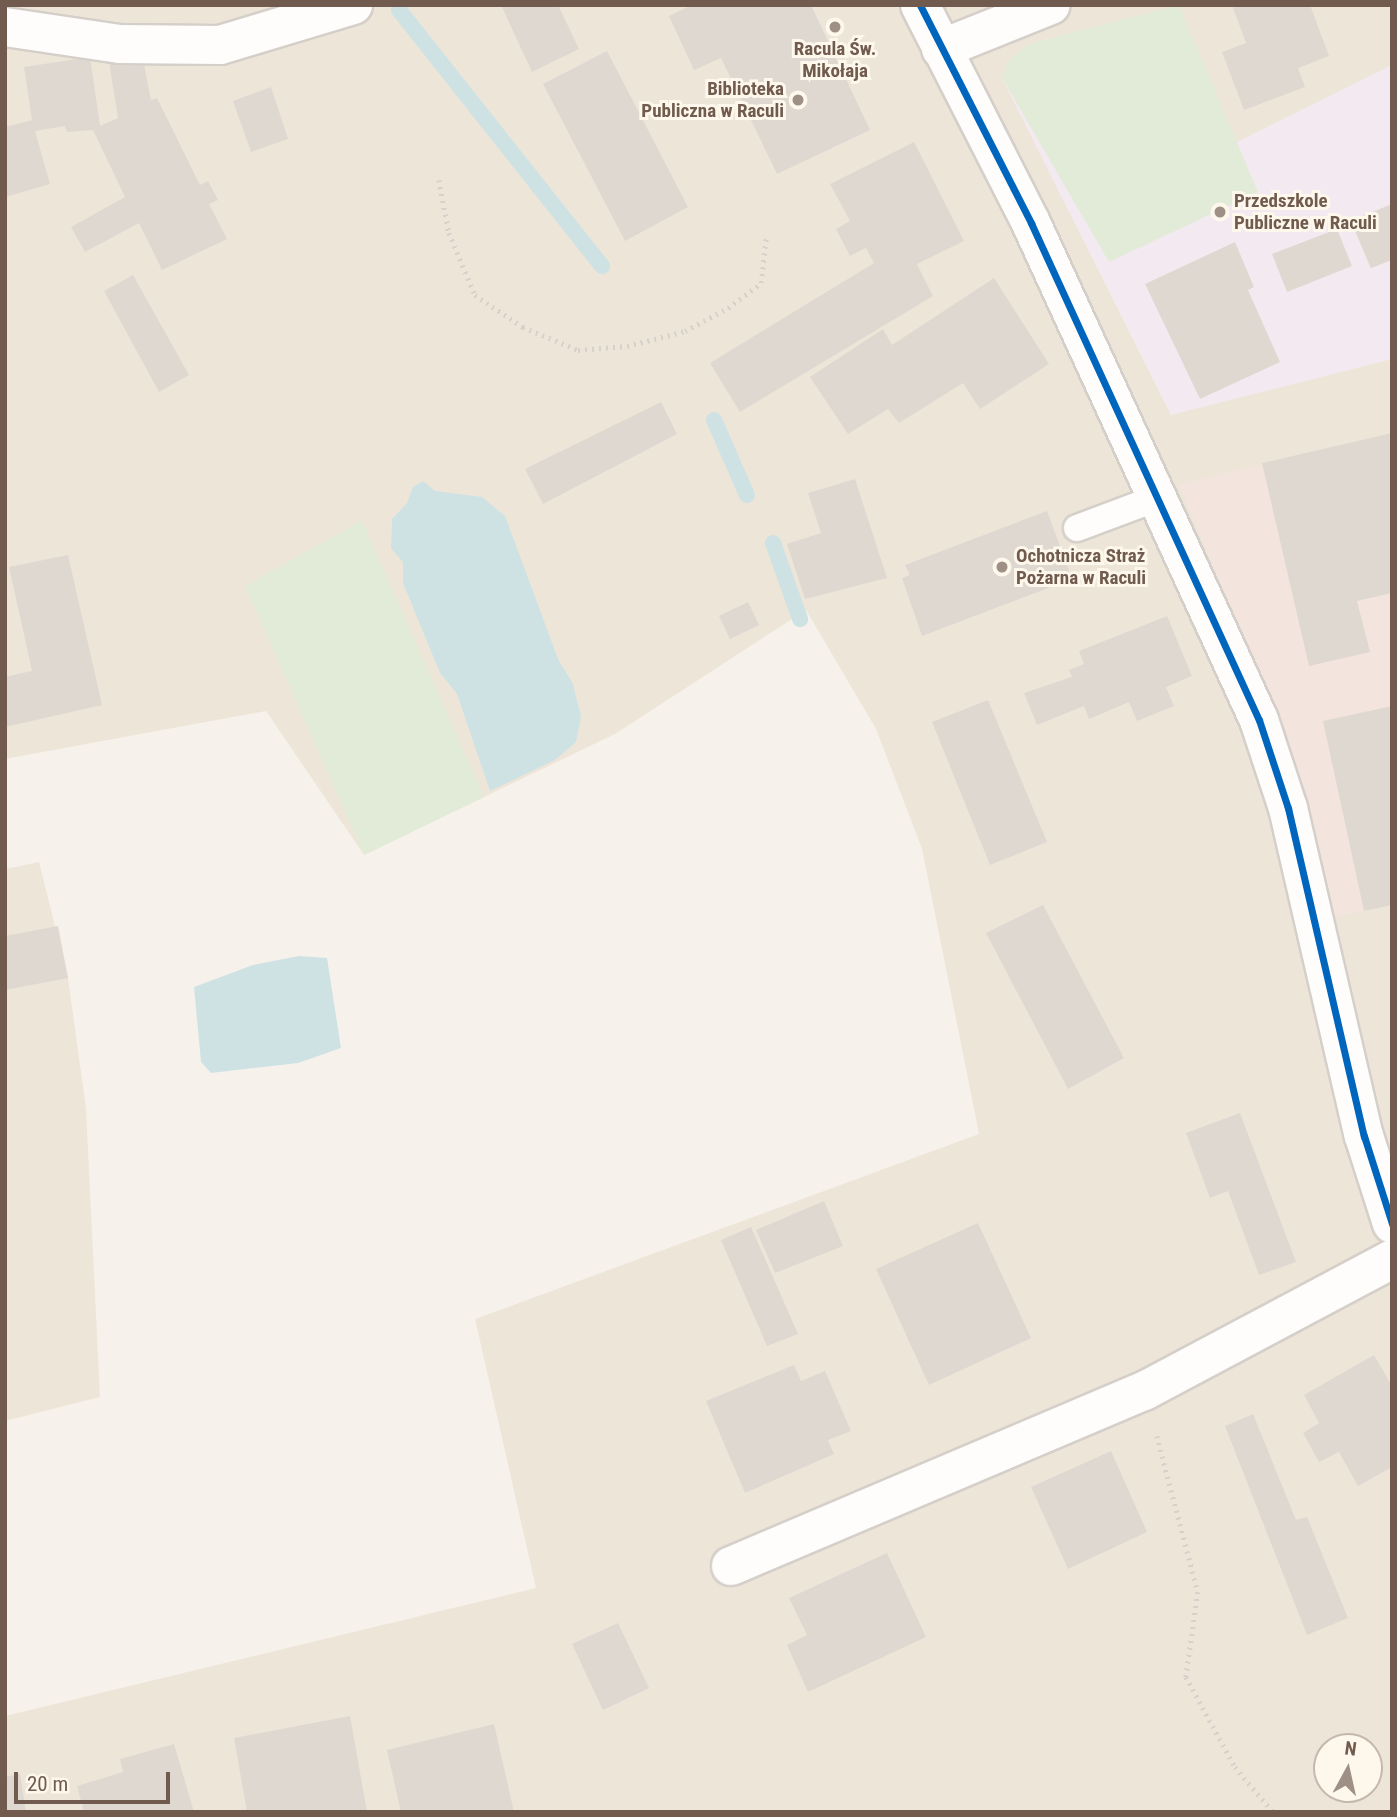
<!DOCTYPE html>
<html>
<head>
<meta charset="utf-8">
<style>
	body { margin:0 }
	#map { position:relative; width:1397px; height:1817px; overflow:hidden; background:#f6f2eb; font-family:"Roboto Condensed",sans-serif }
	div>[style] { position:absolute }
	[style*='--x'] { left:calc(var(--x)*1px); top:calc(var(--y)*1px); width:calc(var(--w)*1px); rotate:calc(var(--a)*1deg) }
	.residential>* { inset:0; background:#eee5d9 }
	.commercial>* { inset:0; background:#f3e5dd }
	.education>* { inset:0; background:#f3eaf1 }
	.green>* { inset:0; background:#e2ebd7 }
	.water>* { inset:0; background:#cee2e4 }
	.stream>* { height:16px; margin:-8px; padding:0 8px; transform-origin:8px; border-radius:8px; background:#cee2e4 }
	.building>* { inset:0; background:#dfd8d1 }
	.path>* { height:4.5px; margin-top:-2.25px; transform-origin:0; background:repeating-linear-gradient(90deg,#d7d0cb 0 2px,transparent 0 7px) }
	.roads { filter:drop-shadow(2px 0 #d5cfc9) drop-shadow(-2px 0 #d5cfc9) drop-shadow(0 2px #d5cfc9) drop-shadow(0 -2px #d5cfc9) }
	.service>* { height:26px; margin:-13px; padding:0 13px; transform-origin:13px; border-radius:13px; background:#fefdfc }
	.minor>* { height:38px; margin:-19px; padding:0 19px; transform-origin:19px; border-radius:19px; background:#fefdfc }
	.tertiary>* { height:38px; margin:-19px; padding:0 19px; transform-origin:19px; border-radius:19px; background:#fefdfc }
	.bus-1>* { height:7px; margin:-3.5px; padding:0 3.5px; transform-origin:3.5px; border-radius:3.5px; background:#0065bd }
	.dots>* { width:19px; height:19px; translate:-50% -50%; box-sizing:border-box; border:4px solid #fdf7ec; border-radius:50% }
	span { translate:-50% -50%; white-space:nowrap; text-align:center; line-height:1.15; -webkit-text-stroke:6px #fdf7ec; paint-order:stroke }
	.poi-label { font-size:19px; color:#705b4e; font-weight:700 }
	.right { translate:-100% -50%; text-align:right }
	.left { translate:0 -50%; text-align:left }
	.frame { position:absolute; inset:0; border:7px solid #705b4e; pointer-events:none }
	.north { position:absolute; left:1313px; top:1733px; width:70px; height:70px; box-sizing:border-box; background:#fdf7ec; border:2px solid #c5b9ad; border-radius:50%; rotate:8deg; font-size:19px; font-weight:700; line-height:28px; text-align:center; color:#705b4e }
	.north::after { content:''; display:block; margin:auto; width:24px; height:32px; background:#9f9085; clip-path:polygon(50% 0,100% 100%,50% 72%,0 100%) }
	.scale { position:absolute; left:14px; top:1772px; width:156px; height:32px; box-sizing:border-box; border:4px solid #705b4e; border-top:0; padding-left:9px; font-size:21px; line-height:24px; white-space:nowrap; color:#705b4e; -webkit-text-stroke:5px #fdf7ec; paint-order:stroke }
</style>
</head>
<body>
<div id="map">
	<div class="residential">
		<div style="clip-path:polygon(evenodd,5px 5px,1392px 5px,1392px 1812px,5px 1812px,5px 1716px,536px 1588px,475px 1319px,979px 1134px,922px 849px,876px 729px,806px 610px,615px 734px,364px 855px,266px 711px,5px 759px,5px 5px,1327px 1747px,1369px 1747px,1369px 1789px,1327px 1789px,1327px 1747px)"></div>
		<div style="clip-path:polygon(39px 862px,68px 978px,86px 1108px,100px 1397px,5px 1421px,5px 869px)"></div>
	</div>
	<div class="commercial">
		<div style="clip-path:polygon(1392px 433px,1392px 905px,1329px 918px,1277px 719px,1179px 485px)"></div>
	</div>
	<div class="education">
		<div style="clip-path:polygon(1179px 5px,1237px 142px,1392px 65px,1392px 204px,1351px 221px,1370px 268px,1392px 260px,1392px 359px,1171px 415px,1002px 78px,1008px 61px,1029px 44px)"></div>
	</div>
	<div class="green">
		<div style="clip-path:polygon(1179px 5px,1258px 192px,1109px 262px,1002px 78px,1008px 61px,1029px 44px)"></div>
		<div style="clip-path:polygon(362px 520px,484px 797px,364px 855px,245px 586px)"></div>
	</div>
	<div class="water">
		<div style="clip-path:polygon(423px 481px,435px 491px,482px 497px,505px 516px,558px 659px,573px 684px,581px 717px,576px 742px,555px 760px,490px 791px,457px 694px,440px 673px,403px 583px,403px 562px,391px 548px,392px 519px,407px 503px,413px 487px)"></div>
		<div style="clip-path:polygon(299px 956px,327px 958px,341px 1048px,298px 1063px,211px 1073px,201px 1062px,194px 987px,253px 965px)"></div>
	</div>
	<div class="stream">
		<div style="--x:399;--y:10;--w:327;--a:51.6"></div>
		<div style="--x:714;--y:420;--w:82;--a:66.3"></div>
		<div style="--x:773;--y:543;--w:81;--a:70.4"></div>
	</div>
	<div class="building">
		<div style="clip-path:polygon(501px 5px,558px 5px,579px 49px,532px 72px)"></div>
		<div style="clip-path:polygon(692px 5px,811px 5px,870px 130px,777px 174px,721px 58px,694px 70px,669px 16px)"></div>
		<div style="clip-path:polygon(1232px 5px,1310px 5px,1329px 56px,1298px 68px,1305px 87px,1244px 110px,1222px 52px,1246px 43px)"></div>
		<div style="clip-path:polygon(607px 51px,688px 207px,625px 241px,543px 84px)"></div>
		<div style="clip-path:polygon(90px 57px,100px 126px,118px 118px,109px 62px,144px 64px,151px 100px,157px 98px,200px 185px,208px 181px,218px 200px,209px 204px,227px 239px,162px 270px,139px 223px,85px 252px,71px 227px,125px 197px,93px 130px,67px 132px,65px 126px,35px 131px,50px 184px,5px 197px,5px 127px,32px 120px,24px 67px)"></div>
		<div style="clip-path:polygon(271px 87px,288px 139px,251px 152px,233px 101px)"></div>
		<div style="clip-path:polygon(914px 142px,964px 241px,917px 264px,933px 296px,740px 412px,710px 363px,874px 263px,866px 248px,850px 256px,836px 229px,850px 221px,830px 184px)"></div>
		<div style="clip-path:polygon(1392px 204px,1392px 260px,1371px 268px,1351px 221px)"></div>
		<div style="clip-path:polygon(1337px 229px,1352px 266px,1287px 292px,1272px 254px)"></div>
		<div style="clip-path:polygon(1235px 242px,1254px 287px,1248px 290px,1280px 362px,1200px 399px,1145px 284px)"></div>
		<div style="clip-path:polygon(133px 275px,189px 375px,159px 392px,104px 291px)"></div>
		<div style="clip-path:polygon(994px 278px,1049px 364px,980px 409px,963px 383px,899px 423px,888px 409px,848px 434px,810px 377px,883px 329px,892px 345px)"></div>
		<div style="clip-path:polygon(661px 402px,677px 434px,543px 504px,525px 469px)"></div>
		<div style="clip-path:polygon(1392px 433px,1392px 593px,1357px 601px,1370px 652px,1309px 666px,1262px 463px)"></div>
		<div style="clip-path:polygon(855px 479px,887px 578px,805px 599px,787px 544px,821px 533px,808px 493px)"></div>
		<div style="clip-path:polygon(1047px 511px,1072px 579px,922px 636px,902px 578px,910px 575px,905px 565px)"></div>
		<div style="clip-path:polygon(68px 555px,102px 705px,5px 727px,5px 677px,32px 671px,9px 567px)"></div>
		<div style="clip-path:polygon(748px 602px,759px 625px,730px 639px,719px 616px)"></div>
		<div style="clip-path:polygon(1167px 616px,1192px 676px,1166px 687px,1174px 706px,1137px 721px,1129px 702px,1089px 719px,1084px 706px,1037px 725px,1024px 693px,1072px 677px,1069px 670px,1084px 664px,1079px 651px)"></div>
		<div style="clip-path:polygon(988px 700px,1047px 842px,990px 865px,932px 722px)"></div>
		<div style="clip-path:polygon(1392px 706px,1392px 905px,1364px 911px,1323px 721px)"></div>
		<div style="clip-path:polygon(1043px 905px,1124px 1058px,1068px 1089px,986px 933px)"></div>
		<div style="clip-path:polygon(58px 926px,68px 978px,5px 990px,5px 936px)"></div>
		<div style="clip-path:polygon(1240px 1113px,1296px 1262px,1259px 1275px,1228px 1191px,1210px 1198px,1186px 1133px)"></div>
		<div style="clip-path:polygon(824px 1201px,843px 1246px,775px 1273px,756px 1230px)"></div>
		<div style="clip-path:polygon(978px 1223px,1031px 1338px,929px 1385px,876px 1269px)"></div>
		<div style="clip-path:polygon(751px 1227px,798px 1334px,767px 1346px,721px 1240px)"></div>
		<div style="clip-path:polygon(1374px 1355px,1392px 1386px,1392px 1467px,1358px 1486px,1339px 1452px,1319px 1462px,1303px 1433px,1319px 1423px,1304px 1395px)"></div>
		<div style="clip-path:polygon(794px 1365px,801px 1381px,825px 1371px,851px 1431px,828px 1440px,834px 1454px,745px 1493px,706px 1401px)"></div>
		<div style="clip-path:polygon(1253px 1414px,1296px 1520px,1307px 1517px,1348px 1618px,1307px 1635px,1225px 1426px)"></div>
		<div style="clip-path:polygon(1111px 1451px,1147px 1532px,1068px 1569px,1031px 1487px)"></div>
		<div style="clip-path:polygon(887px 1553px,926px 1637px,808px 1692px,787px 1645px,807px 1635px,789px 1598px)"></div>
		<div style="clip-path:polygon(618px 1623px,649px 1688px,603px 1710px,572px 1644px)"></div>
		<div style="clip-path:polygon(350px 1716px,367px 1812px,247px 1812px,234px 1738px)"></div>
		<div style="clip-path:polygon(494px 1724px,514px 1812px,401px 1812px,387px 1750px)"></div>
		<div style="clip-path:polygon(174px 1744px,194px 1812px,84px 1812px,77px 1786px,123px 1772px,120px 1759px)"></div>
		<div style="clip-path:polygon(20px 1774px,26px 1812px,5px 1812px,5px 1777px)"></div>
	</div>
	<div class="path">
		<div style="--x:439;--y:180;--w:54;--a:79.3"></div>
		<div style="--x:449;--y:233;--w:67;--a:67.2"></div>
		<div style="--x:475;--y:295;--w:58;--a:33.7"></div>
		<div style="--x:523;--y:327;--w:60;--a:22.7"></div>
		<div style="--x:578;--y:350;--w:49;--a:-4.7"></div>
		<div style="--x:627;--y:346;--w:60;--a:-14.5"></div>
		<div style="--x:685;--y:331;--w:49;--a:-28.1"></div>
		<div style="--x:728;--y:308;--w:41;--a:-37.1"></div>
		<div style="--x:761;--y:283;--w:45;--a:-83.7"></div>
		<div style="--x:1157;--y:1436;--w:161;--a:75.3"></div>
		<div style="--x:1198;--y:1592;--w:86;--a:98"></div>
		<div style="--x:1186;--y:1677;--w:102;--a:61.4"></div>
		<div style="--x:1235;--y:1767;--w:59;--a:49.8"></div>
	</div>
	<div class="roads">
		<div class="service">
			<div style="--x:1077;--y:528;--w:89;--a:-20.5"></div>
		</div>
		<div class="minor">
			<div style="--x:5;--y:27;--w:116;--a:8.4"></div>
			<div style="--x:120;--y:44;--w:100;--a:0.6"></div>
			<div style="--x:220;--y:45;--w:139;--a:-16.7"></div>
			<div style="--x:941;--y:49;--w:118;--a:-21.8"></div>
			<div style="--x:731;--y:1566;--w:449;--a:-23"></div>
			<div style="--x:1144;--y:1391;--w:281;--a:-28"></div>
		</div>
		<div class="tertiary">
			<div style="--x:920;--y:5;--w:245;--a:63"></div>
			<div style="--x:1031;--y:223;--w:547;--a:65.36"></div>
			<div style="--x:1259;--y:720;--w:93;--a:71.8"></div>
			<div style="--x:1288;--y:808;--w:337;--a:77"></div>
			<div style="--x:1364;--y:1136;--w:92;--a:72.3"></div>
		</div>
	</div>
	<div class="bus-1">
		<div style="--x:920;--y:5;--w:245;--a:63"></div>
		<div style="--x:1031;--y:223;--w:547;--a:65.36"></div>
		<div style="--x:1259;--y:720;--w:93;--a:71.8"></div>
		<div style="--x:1288;--y:808;--w:337;--a:77"></div>
		<div style="--x:1364;--y:1136;--w:92;--a:72.3"></div>
	</div>
	<div class="dots">
		<div style="left:835px;top:27px;background:#9f9085"></div>
		<div style="left:798px;top:100px;background:#9f9085"></div>
		<div style="left:1220px;top:212px;background:#9f9085"></div>
		<div style="left:1002px;top:567px;background:#9f9085"></div>
	</div>
	<div class="poi-label">
		<span style="left:835px;top:60px">Racula Św.<br>Mikołaja</span>
		<span class="right" style="left:784px;top:100px">Biblioteka<br>Publiczna w Raculi</span>
		<span class="left" style="left:1234px;top:212px">Przedszkole<br>Publiczne w Raculi</span>
		<span class="left" style="left:1016px;top:567px">Ochotnicza Straż<br>Pożarna w Raculi</span>
	</div>
	<div class="frame"></div>
	<div class="north">N</div>
	<div class="scale">20 m</div>
</div>
</body>
</html>
